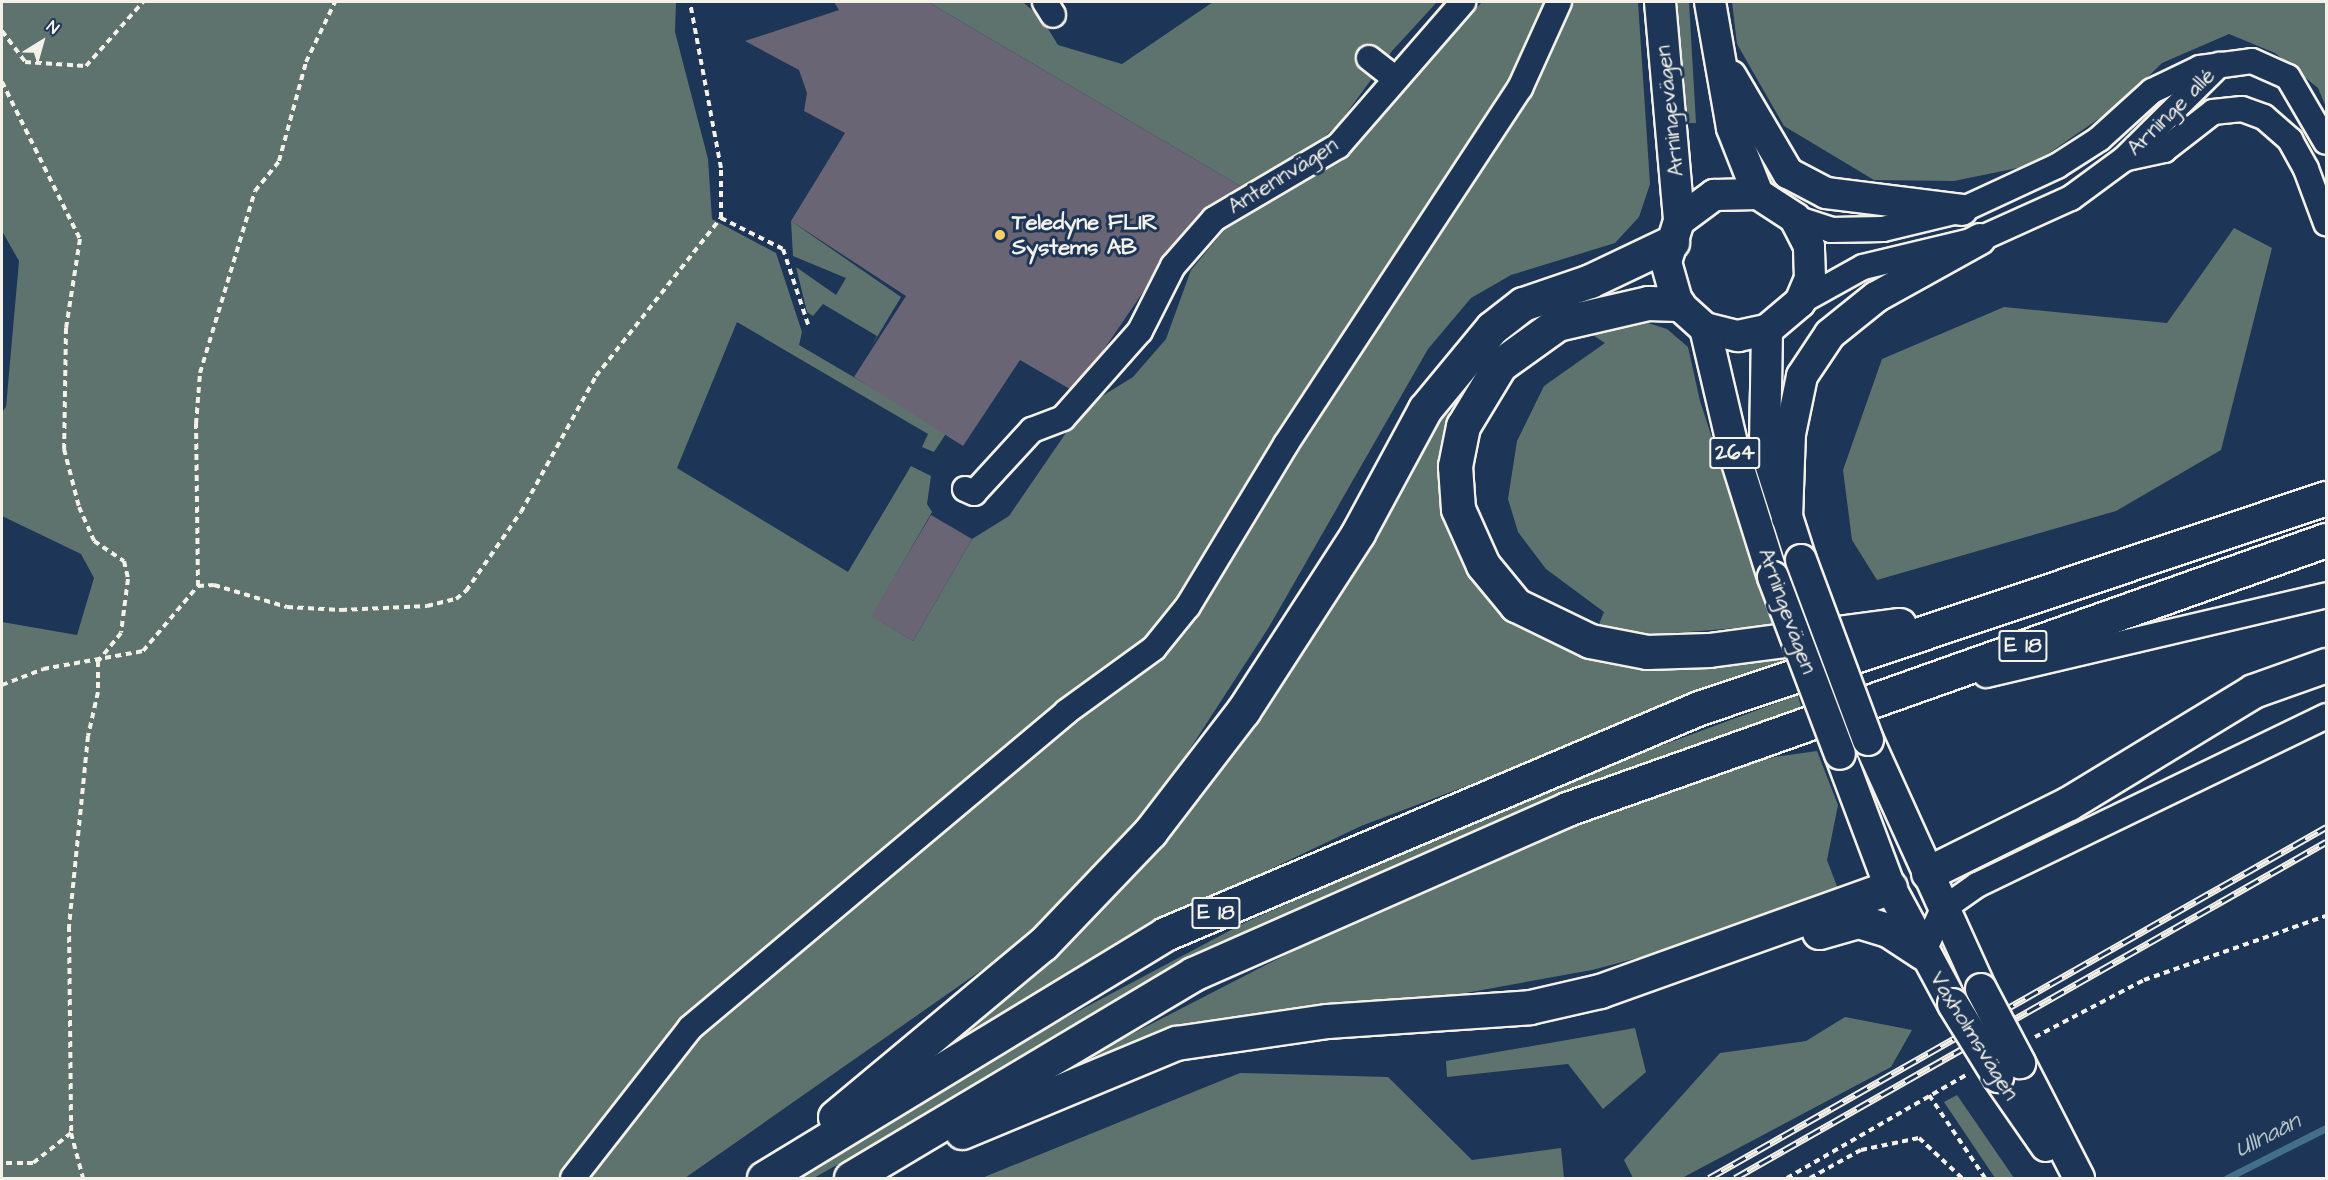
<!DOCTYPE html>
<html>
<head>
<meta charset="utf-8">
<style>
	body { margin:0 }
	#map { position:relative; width:2328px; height:1180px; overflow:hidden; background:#1d3557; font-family:"Architects Daughter",sans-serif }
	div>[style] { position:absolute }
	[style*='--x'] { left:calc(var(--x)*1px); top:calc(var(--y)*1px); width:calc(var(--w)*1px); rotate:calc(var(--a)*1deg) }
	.green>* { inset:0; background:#5f736e }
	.stream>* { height:7px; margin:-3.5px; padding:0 3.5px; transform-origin:3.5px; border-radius:3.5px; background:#446f8a }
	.building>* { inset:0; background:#696575 }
	.path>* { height:4px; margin-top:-2px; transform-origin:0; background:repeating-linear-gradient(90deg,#f4f1e8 0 6px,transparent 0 10.5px) }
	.roads { filter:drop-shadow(2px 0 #f4f1e8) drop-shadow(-2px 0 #f4f1e8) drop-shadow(0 2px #f4f1e8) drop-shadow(0 -2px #f4f1e8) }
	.minor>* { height:24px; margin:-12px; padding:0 12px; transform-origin:12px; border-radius:12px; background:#1d3557 }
	.major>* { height:30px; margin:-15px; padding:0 15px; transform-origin:15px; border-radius:15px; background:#1d3557 }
	.highway>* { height:33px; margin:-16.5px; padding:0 16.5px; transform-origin:16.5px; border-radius:16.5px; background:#1d3557 }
	.rail>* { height:7px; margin-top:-3.5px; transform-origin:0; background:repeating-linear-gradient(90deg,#1d3557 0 14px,#f4f1e8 0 28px); box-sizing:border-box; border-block:2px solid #f4f1e8 }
	.bridges { filter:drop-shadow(2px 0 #f4f1e8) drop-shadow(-2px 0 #f4f1e8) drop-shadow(0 2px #f4f1e8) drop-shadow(0 -2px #f4f1e8) }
	.major-bridge>* { height:30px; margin:-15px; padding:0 15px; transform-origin:15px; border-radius:15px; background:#1d3557 }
	.dots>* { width:16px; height:16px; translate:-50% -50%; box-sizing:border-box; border:3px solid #1d3557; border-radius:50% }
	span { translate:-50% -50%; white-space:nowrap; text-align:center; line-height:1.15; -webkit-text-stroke:6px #1d3557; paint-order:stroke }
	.shield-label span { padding:2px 4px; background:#1d3557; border:2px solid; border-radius:4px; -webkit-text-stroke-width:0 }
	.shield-label { font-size:21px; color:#f4f1e8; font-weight:700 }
	.street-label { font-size:22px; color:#f4f1e8 }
	.poi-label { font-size:22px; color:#f4f1e8; font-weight:700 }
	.left { translate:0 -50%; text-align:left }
	.water-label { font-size:24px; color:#b6c4c7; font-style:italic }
	.frame { position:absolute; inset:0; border:3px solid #f4f1e8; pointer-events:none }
	.north { position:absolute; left:12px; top:12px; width:60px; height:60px; -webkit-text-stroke:4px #1d3557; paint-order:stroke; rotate:37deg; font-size:16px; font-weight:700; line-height:24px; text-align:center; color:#f4f1e8 }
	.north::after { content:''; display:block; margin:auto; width:21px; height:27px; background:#f4f1e8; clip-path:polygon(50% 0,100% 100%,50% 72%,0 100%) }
</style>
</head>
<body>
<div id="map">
	<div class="green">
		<div style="clip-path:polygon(2px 2px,676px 2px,675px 32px,708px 159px,712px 219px,776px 253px,802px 332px,799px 345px,947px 432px,934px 452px,922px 447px,928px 434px,737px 322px,677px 468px,848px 572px,911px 466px,931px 476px,927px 504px,932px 512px,872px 616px,913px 641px,972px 539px,1009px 516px,1083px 408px,1133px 377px,1166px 339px,1191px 270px,1225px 229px,1335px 164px,1482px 2px,1638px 2px,1650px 184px,1639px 217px,1615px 243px,1511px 275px,1471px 298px,1428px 349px,1269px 627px,1175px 772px,1080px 890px,1006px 953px,685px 1178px,2px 1178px,2px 622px,77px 635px,94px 578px,81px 554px,2px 516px,2px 412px,6px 407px,19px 261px,2px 231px)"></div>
		<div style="clip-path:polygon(928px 2px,1023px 2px,1042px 19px,1058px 45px,1122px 64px,1213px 2px,1437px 2px,1392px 51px,1338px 125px,1313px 147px,1242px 187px)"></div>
		<div style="clip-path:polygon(1675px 2px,1689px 2px,1696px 123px,1682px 123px)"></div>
		<div style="clip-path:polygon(1732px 2px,2326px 2px,2326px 107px,2318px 88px,2275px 53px,2229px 34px,2162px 63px,2120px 104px,2032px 165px,1954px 181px,1874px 180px,1784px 126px,1737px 44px)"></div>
		<div style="clip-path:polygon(791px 221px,901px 297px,871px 347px,877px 336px,823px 304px,813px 316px,807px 312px,796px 267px,836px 295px,846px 278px,793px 256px)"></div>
		<div style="clip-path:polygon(2234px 228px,2272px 248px,2221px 450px,2116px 511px,1877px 580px,1852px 540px,1843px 470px,1882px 359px,2004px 307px,2167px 323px)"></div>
		<div style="clip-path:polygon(1530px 319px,1491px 355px,1450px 408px,1440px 460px,1520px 623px,1565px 649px,1645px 671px,1783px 657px,1784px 666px,1361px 826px,1254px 877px,945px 1047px,942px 1042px,1046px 963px,1085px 927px,1184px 820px,1313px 636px,1409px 455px,1487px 345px)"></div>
		<div style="clip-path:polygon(1645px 322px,1667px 329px,1688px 347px,1700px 401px,1773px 625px,1651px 635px,1599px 624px,1604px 612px,1546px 569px,1518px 532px,1508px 499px,1517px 441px,1544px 386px,1605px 343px,1590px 333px)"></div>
		<div style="clip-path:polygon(1798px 695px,1801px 707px,1588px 787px,1131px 996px,814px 1178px,795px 1178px,1024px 1040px,1246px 922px,1579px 776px)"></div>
		<div style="clip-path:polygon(1817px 751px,1838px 805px,1827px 860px,1838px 889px,1656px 953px,1592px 970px,1097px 1060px,1089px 1056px,1297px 949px,1508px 852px,1740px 762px)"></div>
		<div style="clip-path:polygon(1845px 1017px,1912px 1030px,1891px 1067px,1682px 1178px,1633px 1178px,1624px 1160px,1720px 1053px,1806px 1041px)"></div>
		<div style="clip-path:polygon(1635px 1028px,1646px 1072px,1603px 1109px,1568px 1064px,1447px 1077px,1446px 1061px)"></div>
		<div style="clip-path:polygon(1240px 1073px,1388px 1077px,1472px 1160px,1561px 1148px,1564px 1178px,982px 1178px)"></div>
		<div style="clip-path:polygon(1957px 1095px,2014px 1178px,1995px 1178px,1944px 1102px)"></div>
	</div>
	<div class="stream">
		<div style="--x:2227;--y:1178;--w:111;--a:-26.8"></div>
	</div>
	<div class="building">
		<div style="clip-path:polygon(834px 2px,928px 2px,1242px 187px,1173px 248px,1075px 392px,1020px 360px,963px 446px,854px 377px,906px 296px,791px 221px,845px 133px,804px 111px,807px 93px,799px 70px,745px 41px,839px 10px)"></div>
		<div style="clip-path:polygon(931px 515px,972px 539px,913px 641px,871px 616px)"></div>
	</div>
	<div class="path">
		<div style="--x:2;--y:31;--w:39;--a:53"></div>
		<div style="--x:25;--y:62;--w:61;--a:3.8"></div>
		<div style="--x:86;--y:66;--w:86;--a:-48.3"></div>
		<div style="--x:2;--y:82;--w:175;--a:63.6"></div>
		<div style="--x:80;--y:239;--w:90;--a:98.9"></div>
		<div style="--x:66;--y:328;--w:121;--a:90.9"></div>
		<div style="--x:64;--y:449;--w:60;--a:75.5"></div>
		<div style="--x:79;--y:507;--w:37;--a:66"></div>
		<div style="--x:94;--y:541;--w:36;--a:34"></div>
		<div style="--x:124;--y:561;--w:18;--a:77"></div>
		<div style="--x:128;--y:579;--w:54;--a:97.4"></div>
		<div style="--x:121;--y:633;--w:36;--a:129"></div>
		<div style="--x:98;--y:661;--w:31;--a:90"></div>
		<div style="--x:98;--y:692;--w:45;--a:102.8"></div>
		<div style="--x:88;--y:736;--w:191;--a:95.7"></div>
		<div style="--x:69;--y:926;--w:207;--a:89.4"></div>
		<div style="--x:71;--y:1133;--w:48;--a:141.7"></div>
		<div style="--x:33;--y:1163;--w:31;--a:180"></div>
		<div style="--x:721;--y:218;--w:69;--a:26.6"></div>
		<div style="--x:783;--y:249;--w:82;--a:71.6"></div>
		<div style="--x:198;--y:586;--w:162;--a:-90.7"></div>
		<div style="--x:196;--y:424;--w:51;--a:-85.5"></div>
		<div style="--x:200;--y:373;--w:190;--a:-73.2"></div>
		<div style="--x:255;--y:191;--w:38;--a:-51"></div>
		<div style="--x:279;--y:161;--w:103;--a:-74.7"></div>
		<div style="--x:306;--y:62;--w:67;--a:-64.2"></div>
		<div style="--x:2;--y:685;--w:44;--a:-21.3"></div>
		<div style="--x:43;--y:669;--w:102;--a:-10.2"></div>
		<div style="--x:143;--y:651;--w:85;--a:-49.8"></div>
		<div style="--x:198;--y:586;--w:16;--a:-4"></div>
		<div style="--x:214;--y:585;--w:76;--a:16.8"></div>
		<div style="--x:287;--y:607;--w:54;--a:3.2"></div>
		<div style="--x:341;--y:610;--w:86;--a:-2.7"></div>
		<div style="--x:427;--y:606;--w:30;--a:-14"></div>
		<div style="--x:456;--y:599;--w:13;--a:-39"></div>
		<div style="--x:466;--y:591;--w:96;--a:-55.2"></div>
		<div style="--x:521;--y:512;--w:155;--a:-61.1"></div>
		<div style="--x:596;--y:376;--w:201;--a:-51.7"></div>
		<div style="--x:721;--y:218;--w:50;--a:-90"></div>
		<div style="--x:721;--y:168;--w:169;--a:-100.6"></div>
		<div style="--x:2035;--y:1037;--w:123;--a:-27.6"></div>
		<div style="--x:2144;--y:980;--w:193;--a:-19.4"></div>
		<div style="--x:1929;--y:1095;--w:100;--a:56"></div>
		<div style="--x:71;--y:1133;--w:47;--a:75.1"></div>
		<div style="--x:1787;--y:1178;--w:209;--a:-29.9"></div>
		<div style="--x:1810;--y:1178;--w:58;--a:-28.8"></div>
		<div style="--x:1861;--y:1150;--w:59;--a:-11.7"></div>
		<div style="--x:1919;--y:1138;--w:59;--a:42.9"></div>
	</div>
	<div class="roads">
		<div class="minor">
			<div style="--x:1045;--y:2;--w:15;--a:58"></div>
			<div style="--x:1369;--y:58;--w:33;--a:38"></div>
			<div style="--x:2127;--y:158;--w:38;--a:-12"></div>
			<div style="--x:2164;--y:150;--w:62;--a:-37.8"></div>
			<div style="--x:2213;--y:112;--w:29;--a:-6"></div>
			<div style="--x:2242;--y:109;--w:23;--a:20"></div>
			<div style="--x:2264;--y:117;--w:35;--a:41"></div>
			<div style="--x:2290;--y:140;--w:33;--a:61"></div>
			<div style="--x:2306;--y:169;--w:58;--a:69.7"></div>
			<div style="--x:1795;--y:218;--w:38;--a:18"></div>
			<div style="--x:1831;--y:230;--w:52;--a:-1.1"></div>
			<div style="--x:1883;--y:229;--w:81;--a:-13.5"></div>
			<div style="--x:1962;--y:210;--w:105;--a:-24.9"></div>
			<div style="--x:2057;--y:166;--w:50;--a:-32.7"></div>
			<div style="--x:2099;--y:139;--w:72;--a:-42.2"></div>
			<div style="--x:2152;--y:91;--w:53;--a:-25.6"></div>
			<div style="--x:2200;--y:68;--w:52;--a:-7.7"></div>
			<div style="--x:2252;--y:61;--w:39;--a:24"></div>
			<div style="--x:2288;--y:77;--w:75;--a:59.7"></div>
			<div style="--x:1800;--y:302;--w:72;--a:-29.1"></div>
			<div style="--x:1863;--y:267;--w:120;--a:-13.5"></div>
			<div style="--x:1980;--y:239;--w:100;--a:-24.3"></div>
			<div style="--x:2071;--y:198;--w:66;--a:-36.3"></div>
			<div style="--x:2124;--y:159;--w:134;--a:-44.7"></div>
			<div style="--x:965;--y:489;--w:10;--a:24"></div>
			<div style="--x:974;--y:493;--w:86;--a:-47.4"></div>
			<div style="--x:1032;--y:430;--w:33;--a:-21"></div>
			<div style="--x:1063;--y:418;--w:116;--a:-48.5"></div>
			<div style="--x:1140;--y:331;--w:73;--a:-63.1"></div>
			<div style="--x:1173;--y:266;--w:62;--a:-48.9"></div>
			<div style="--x:1214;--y:219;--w:144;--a:-30.5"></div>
			<div style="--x:1338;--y:146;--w:191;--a:-49"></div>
			<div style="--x:1986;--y:675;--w:349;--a:-13.2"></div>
			<div style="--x:1923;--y:953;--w:48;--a:-65.6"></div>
			<div style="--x:1943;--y:909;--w:42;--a:-35.2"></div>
			<div style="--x:1977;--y:885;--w:388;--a:-25.8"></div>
			<div style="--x:573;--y:1178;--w:190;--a:-52"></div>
			<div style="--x:690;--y:1028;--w:491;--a:-40"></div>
			<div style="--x:1066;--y:712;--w:109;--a:-36"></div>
			<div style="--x:1154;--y:648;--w:54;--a:-51"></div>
			<div style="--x:1188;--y:606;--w:189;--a:-58.8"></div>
			<div style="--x:1286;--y:444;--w:426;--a:-56.7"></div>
			<div style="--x:1520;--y:88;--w:94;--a:-65.6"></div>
		</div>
		<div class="major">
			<div style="--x:1660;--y:2;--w:220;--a:85"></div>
			<div style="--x:1679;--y:221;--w:43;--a:107.6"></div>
			<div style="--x:1666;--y:262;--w:44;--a:74.1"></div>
			<div style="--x:1678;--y:304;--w:36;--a:42"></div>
			<div style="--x:1705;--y:328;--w:34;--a:14"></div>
			<div style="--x:1738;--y:336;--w:30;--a:-12"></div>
			<div style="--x:1767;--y:330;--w:43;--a:-40.3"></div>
			<div style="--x:1800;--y:302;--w:26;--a:-67"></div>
			<div style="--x:1810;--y:278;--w:32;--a:-92"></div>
			<div style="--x:1809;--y:246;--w:31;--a:-117"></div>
			<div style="--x:1795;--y:218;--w:44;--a:-147"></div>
			<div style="--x:1758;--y:194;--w:71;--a:-111.5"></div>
			<div style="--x:1732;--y:128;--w:128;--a:-99.9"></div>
			<div style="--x:1731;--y:76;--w:113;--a:59.6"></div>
			<div style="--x:1788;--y:173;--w:43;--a:27.8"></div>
			<div style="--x:1826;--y:193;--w:137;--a:7.1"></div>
			<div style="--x:1679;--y:221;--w:44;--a:-36.6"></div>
			<div style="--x:1714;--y:195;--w:44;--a:-1.3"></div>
			<div style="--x:1705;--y:328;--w:131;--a:76.8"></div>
			<div style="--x:1735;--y:456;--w:127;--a:72.6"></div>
			<div style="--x:1767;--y:330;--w:118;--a:91"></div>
			<div style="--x:1765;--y:448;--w:118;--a:72.2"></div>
			<div style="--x:1787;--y:518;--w:84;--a:-88"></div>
			<div style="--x:1790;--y:434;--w:59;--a:-78.3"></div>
			<div style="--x:1802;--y:376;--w:50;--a:-56.3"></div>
			<div style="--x:1830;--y:334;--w:59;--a:-38.8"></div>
			<div style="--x:1876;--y:297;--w:119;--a:-29.1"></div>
			<div style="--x:1868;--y:740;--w:273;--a:65.6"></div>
			<div style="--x:1840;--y:754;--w:142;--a:69.4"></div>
			<div style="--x:1890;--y:887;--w:133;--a:61.7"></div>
			<div style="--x:2020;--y:1063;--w:129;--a:62.8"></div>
			<div style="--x:1998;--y:1077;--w:84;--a:55.2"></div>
		</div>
		<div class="highway">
			<div style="--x:1678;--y:304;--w:30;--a:-178"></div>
			<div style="--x:1648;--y:303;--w:93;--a:167"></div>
			<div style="--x:1557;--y:324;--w:70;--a:144.3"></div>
			<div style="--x:1500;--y:365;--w:71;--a:121.2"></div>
			<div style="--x:1463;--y:426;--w:41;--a:101.3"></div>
			<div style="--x:1455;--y:466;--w:43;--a:86"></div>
			<div style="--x:1458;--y:509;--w:61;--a:65.9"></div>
			<div style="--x:1483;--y:565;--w:52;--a:50.5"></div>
			<div style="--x:1516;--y:605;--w:82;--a:25.9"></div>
			<div style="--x:1590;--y:641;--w:58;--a:10.9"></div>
			<div style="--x:1647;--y:652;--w:62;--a:-1.8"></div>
			<div style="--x:1709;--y:650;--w:192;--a:-7.5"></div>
			<div style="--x:1928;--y:873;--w:157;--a:-26.4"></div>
			<div style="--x:2069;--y:803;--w:215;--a:-31.3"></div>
			<div style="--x:2253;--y:691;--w:77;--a:-19.6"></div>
			<div style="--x:1819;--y:932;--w:41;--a:-15.8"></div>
			<div style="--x:1858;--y:921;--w:31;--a:17"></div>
			<div style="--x:1888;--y:930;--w:42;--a:33.3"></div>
			<div style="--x:835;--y:1117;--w:271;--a:-39.8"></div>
			<div style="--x:1043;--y:944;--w:155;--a:-46.3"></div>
			<div style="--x:1150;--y:832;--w:153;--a:-52.5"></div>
			<div style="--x:1243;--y:711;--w:212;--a:-57.1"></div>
			<div style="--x:1358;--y:533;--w:141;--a:-61.6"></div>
			<div style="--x:1425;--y:409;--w:105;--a:-50.4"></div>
			<div style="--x:1492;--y:328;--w:39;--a:-38"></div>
			<div style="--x:1523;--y:304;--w:71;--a:-18.9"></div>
			<div style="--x:1590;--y:281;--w:91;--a:-25.4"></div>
			<div style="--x:962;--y:1132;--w:232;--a:-22.6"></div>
			<div style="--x:1176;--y:1043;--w:153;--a:-8.3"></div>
			<div style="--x:1327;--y:1021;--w:203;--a:-3.9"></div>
			<div style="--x:1530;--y:1007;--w:72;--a:-12.9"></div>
			<div style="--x:1600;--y:991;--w:308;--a:-19.7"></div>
			<div style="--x:764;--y:1178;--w:469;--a:-31.3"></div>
			<div style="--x:1165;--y:934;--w:580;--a:-22.94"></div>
			<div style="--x:1699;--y:708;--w:661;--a:-18.52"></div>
			<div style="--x:851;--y:1178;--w:398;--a:-30.8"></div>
			<div style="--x:1193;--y:974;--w:409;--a:-23.8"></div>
			<div style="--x:1567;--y:809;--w:805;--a:-19.52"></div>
		</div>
	</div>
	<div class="rail">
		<div style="--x:1709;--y:1178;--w:710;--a:-29.63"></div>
		<div style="--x:1735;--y:1178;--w:680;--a:-29.62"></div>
	</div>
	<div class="bridges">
		<div class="major-bridge">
			<div style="--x:1801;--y:560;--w:192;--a:69.6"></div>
			<div style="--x:1773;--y:577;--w:189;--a:69.3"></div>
			<div style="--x:1981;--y:989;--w:84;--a:62.2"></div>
			<div style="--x:1953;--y:1004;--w:86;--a:58.3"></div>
		</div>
	</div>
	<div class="dots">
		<div style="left:1000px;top:235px;background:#ffd166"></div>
	</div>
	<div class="shield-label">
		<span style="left:1735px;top:453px">264</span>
		<span style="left:2023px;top:646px">E 18</span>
		<span style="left:1216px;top:913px">E 18</span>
	</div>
	<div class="street-label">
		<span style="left:1670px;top:111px;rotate:-96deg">Arningevägen</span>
		<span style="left:2171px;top:112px;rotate:-45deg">Arninge allé</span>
		<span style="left:1283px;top:176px;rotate:-32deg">Antennvägen</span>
		<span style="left:1787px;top:611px;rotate:70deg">Arningevägen</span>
		<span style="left:1974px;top:1036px;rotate:58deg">Vaxholmsvägen</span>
	</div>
	<div class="poi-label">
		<span class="left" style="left:1012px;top:235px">Teledyne FLIR<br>Systems AB</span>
	</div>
	<div class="water-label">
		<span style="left:2268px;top:1136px;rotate:-27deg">Ullnaån</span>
	</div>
	<div class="frame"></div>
	<div class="north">N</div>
</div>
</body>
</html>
